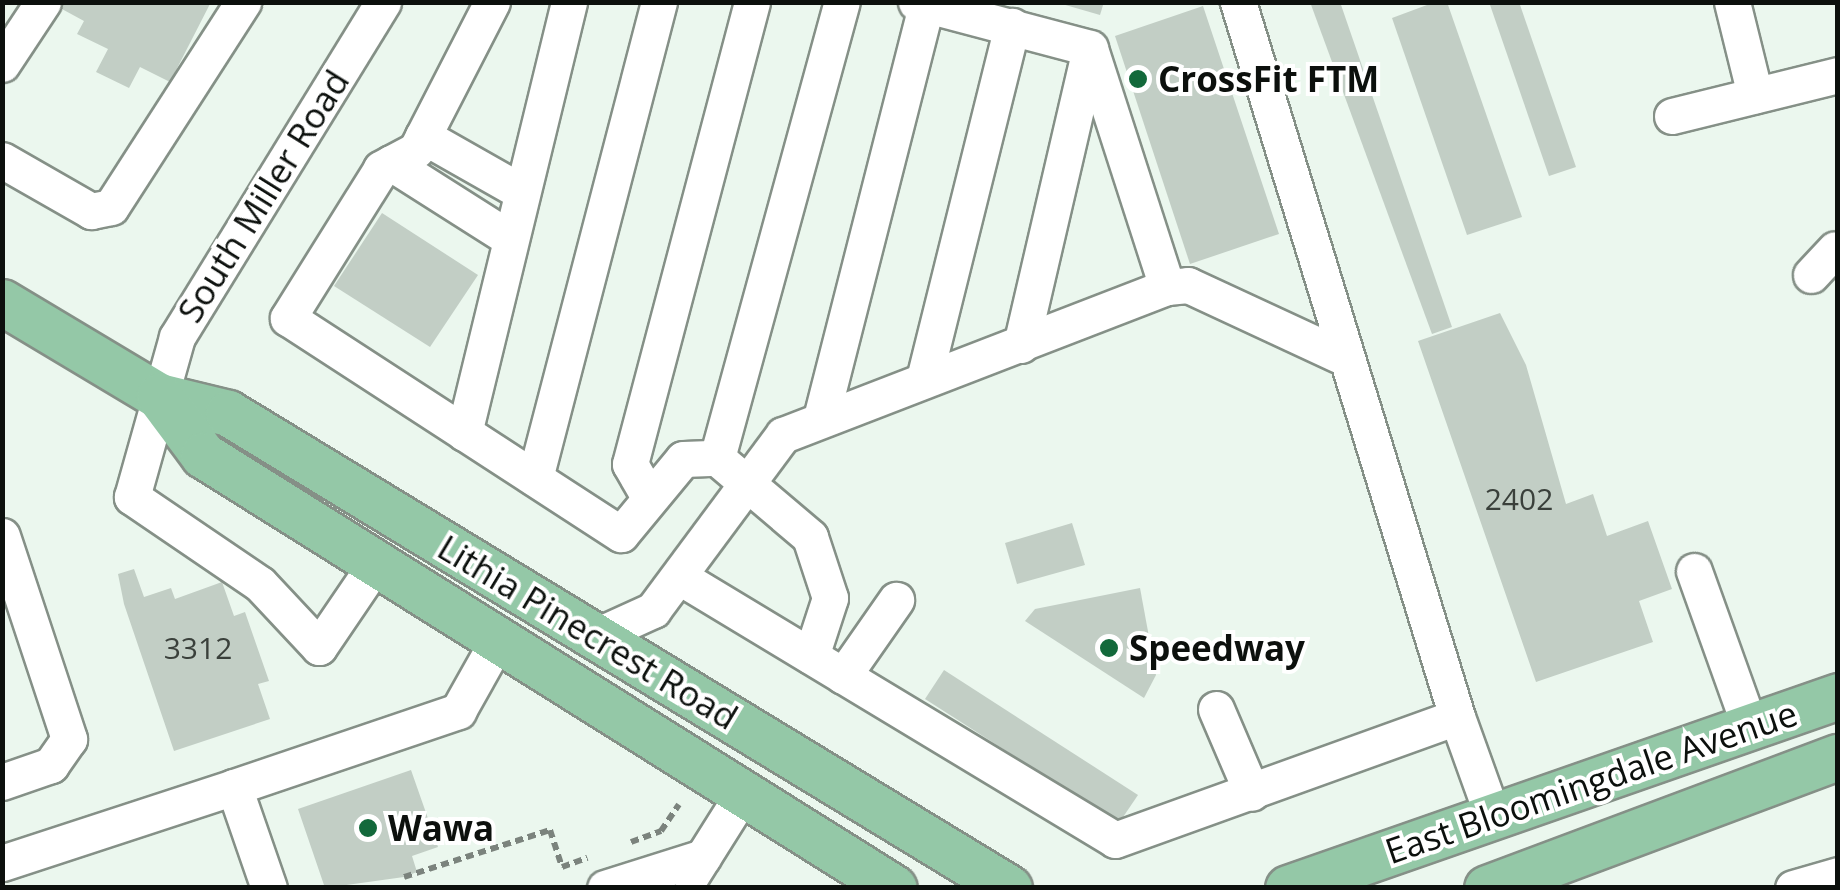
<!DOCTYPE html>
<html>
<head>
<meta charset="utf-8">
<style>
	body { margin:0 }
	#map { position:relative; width:1840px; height:890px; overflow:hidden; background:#ebf7ee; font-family:"Open Sans",sans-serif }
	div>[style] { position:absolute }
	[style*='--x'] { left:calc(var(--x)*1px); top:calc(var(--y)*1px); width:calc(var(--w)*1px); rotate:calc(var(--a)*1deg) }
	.building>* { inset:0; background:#c2cec5 }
	.path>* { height:6px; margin-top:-3px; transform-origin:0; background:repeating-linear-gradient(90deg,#7b837d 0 8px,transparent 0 13px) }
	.roads { filter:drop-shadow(2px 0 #859087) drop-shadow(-2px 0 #859087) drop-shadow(0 2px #859087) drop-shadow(0 -2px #859087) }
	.minor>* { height:35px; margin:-17.5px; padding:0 17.5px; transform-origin:17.5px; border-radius:17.5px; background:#fff }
	.major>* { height:45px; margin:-22.5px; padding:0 22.5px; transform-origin:22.5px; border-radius:22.5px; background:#94c8a7 }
	.dots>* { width:28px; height:28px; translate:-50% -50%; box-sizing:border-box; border:5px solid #fff; border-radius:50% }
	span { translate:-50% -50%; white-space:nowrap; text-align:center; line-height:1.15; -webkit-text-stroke:8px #fff; paint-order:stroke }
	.number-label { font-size:30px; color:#3a403b }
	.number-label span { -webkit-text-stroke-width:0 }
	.poi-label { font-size:35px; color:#0c100d; font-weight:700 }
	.left { translate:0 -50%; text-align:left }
	.street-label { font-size:35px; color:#0c100d }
	.frame { position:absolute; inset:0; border:5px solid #0c100d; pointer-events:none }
</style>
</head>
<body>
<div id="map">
	<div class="building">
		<div style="clip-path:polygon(49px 2px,211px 2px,170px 82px,140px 67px,129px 88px,96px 72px,108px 49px,77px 34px,84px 21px)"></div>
		<div style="clip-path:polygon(1055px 2px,1104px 2px,1100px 15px)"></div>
		<div style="clip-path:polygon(1310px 2px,1340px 2px,1452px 327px,1432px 334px)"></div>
		<div style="clip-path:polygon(1435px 2px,1447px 2px,1522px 217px,1467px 235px,1392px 18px)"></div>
		<div style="clip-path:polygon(1489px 2px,1519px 2px,1576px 167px,1549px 176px)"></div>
		<div style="clip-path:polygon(1203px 6px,1279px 234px,1190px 264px,1115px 36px)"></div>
		<div style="clip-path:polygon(382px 213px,478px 275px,430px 347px,334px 286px)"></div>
		<div style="clip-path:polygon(1500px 313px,1526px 365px,1566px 504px,1593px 494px,1607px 536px,1648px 521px,1672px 589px,1639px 601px,1653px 642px,1536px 682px,1418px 341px)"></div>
		<div style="clip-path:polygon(1072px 523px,1085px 565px,1017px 584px,1005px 543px)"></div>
		<div style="clip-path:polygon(134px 569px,144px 597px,171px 588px,175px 599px,222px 582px,234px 616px,245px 612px,269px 681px,258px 684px,270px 719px,174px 751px,124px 604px,118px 574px)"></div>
		<div style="clip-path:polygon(1140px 588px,1156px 675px,1144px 698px,1025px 621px,1035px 609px)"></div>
		<div style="clip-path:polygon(944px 670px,1138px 795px,1119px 823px,925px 699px)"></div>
		<div style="clip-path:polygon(411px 770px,438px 847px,412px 856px,417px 872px,404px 877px,325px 888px,298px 809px)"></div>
	</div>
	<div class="path">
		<div style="--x:631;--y:842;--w:32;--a:-20"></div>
		<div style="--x:661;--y:831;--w:32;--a:-56"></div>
		<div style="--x:404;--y:877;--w:153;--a:-17.8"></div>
		<div style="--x:550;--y:830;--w:39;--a:72"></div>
		<div style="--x:562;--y:867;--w:27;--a:-20"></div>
	</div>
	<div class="roads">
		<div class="minor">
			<div style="--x:492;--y:2;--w:166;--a:117.2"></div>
			<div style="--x:416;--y:150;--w:40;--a:152"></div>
			<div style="--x:381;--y:169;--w:176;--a:122"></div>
			<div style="--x:288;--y:318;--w:397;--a:33"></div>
			<div style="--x:621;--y:534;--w:97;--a:-50.4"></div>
			<div style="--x:683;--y:459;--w:34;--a:-2"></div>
			<div style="--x:717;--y:458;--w:122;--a:40.3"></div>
			<div style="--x:810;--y:537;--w:64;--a:71.8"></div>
			<div style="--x:830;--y:598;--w:61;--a:108.1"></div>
			<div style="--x:1238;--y:2;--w:748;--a:72.97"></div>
			<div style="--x:1732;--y:2;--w:96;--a:76.1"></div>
			<div style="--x:2;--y:64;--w:74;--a:-56.5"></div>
			<div style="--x:1672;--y:116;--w:171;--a:-13.9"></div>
			<div style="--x:423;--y:136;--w:112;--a:29.6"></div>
			<div style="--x:2;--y:160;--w:103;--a:29.8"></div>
			<div style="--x:91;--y:211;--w:20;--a:-11"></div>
			<div style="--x:111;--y:207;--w:244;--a:-57.2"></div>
			<div style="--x:391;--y:163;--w:140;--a:32.4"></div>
			<div style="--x:1811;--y:275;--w:35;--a:-47"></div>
			<div style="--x:1167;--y:287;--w:21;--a:-5"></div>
			<div style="--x:1188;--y:285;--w:166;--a:24.9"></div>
			<div style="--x:1021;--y:345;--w:304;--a:-76.9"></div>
			<div style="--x:924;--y:379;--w:364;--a:-76"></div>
			<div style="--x:822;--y:414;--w:422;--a:-75.7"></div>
			<div style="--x:464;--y:433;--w:444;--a:-76.3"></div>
			<div style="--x:717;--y:458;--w:473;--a:-74.7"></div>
			<div style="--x:535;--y:478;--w:492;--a:-75.4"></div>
			<div style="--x:649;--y:497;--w:38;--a:-120"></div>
			<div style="--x:630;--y:464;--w:478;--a:-75.2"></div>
			<div style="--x:2;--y:536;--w:214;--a:71.7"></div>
			<div style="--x:69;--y:739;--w:32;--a:125"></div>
			<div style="--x:51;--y:765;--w:52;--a:160.9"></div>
			<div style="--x:374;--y:566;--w:98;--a:124.2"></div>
			<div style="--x:319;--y:647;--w:86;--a:-133.1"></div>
			<div style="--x:260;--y:584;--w:155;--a:-145.8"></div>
			<div style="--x:132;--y:497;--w:166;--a:-74.3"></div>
			<div style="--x:177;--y:337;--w:393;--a:-58.4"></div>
			<div style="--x:1694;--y:571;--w:166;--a:70.3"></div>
			<div style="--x:693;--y:585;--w:493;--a:31.1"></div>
			<div style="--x:1115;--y:840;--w:363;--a:-19.8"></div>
			<div style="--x:1457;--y:717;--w:106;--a:70.2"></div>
			<div style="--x:596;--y:636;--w:63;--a:-24.5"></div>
			<div style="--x:653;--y:610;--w:218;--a:-53.4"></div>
			<div style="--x:783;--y:435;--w:412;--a:-21.1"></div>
			<div style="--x:1167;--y:287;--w:251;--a:-107.9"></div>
			<div style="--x:1090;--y:48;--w:180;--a:-165.2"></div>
			<div style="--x:843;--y:676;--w:93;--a:-55.1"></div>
			<div style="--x:1216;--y:709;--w:91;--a:66.8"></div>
			<div style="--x:2;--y:863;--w:244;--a:-18.1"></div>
			<div style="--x:691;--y:876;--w:96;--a:-57.8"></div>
			<div style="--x:269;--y:888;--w:107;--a:-109.1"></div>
			<div style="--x:234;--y:787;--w:237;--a:-18.7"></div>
			<div style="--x:458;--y:711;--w:76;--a:-60.7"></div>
			<div style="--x:605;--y:888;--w:103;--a:-17.6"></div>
			<div style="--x:1793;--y:888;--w:47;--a:-16.1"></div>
		</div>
		<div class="major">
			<div style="--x:2;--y:302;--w:183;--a:30.9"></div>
			<div style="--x:159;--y:396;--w:71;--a:13.8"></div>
			<div style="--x:228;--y:413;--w:914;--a:31.31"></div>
			<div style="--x:159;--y:396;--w:74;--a:53.3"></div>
			<div style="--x:203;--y:455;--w:815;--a:32.07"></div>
			<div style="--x:1288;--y:888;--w:583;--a:-19.24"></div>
			<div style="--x:1487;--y:888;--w:375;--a:-20.5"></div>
		</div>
	</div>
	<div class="dots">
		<div style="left:1138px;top:79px;background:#13693b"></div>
		<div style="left:1109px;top:648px;background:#13693b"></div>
		<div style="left:368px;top:828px;background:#13693b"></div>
	</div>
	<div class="number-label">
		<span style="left:1519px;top:499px">2402</span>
		<span style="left:198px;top:648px">3312</span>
	</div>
	<div class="poi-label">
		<span class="left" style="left:1158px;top:79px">CrossFit FTM</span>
		<span class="left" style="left:1129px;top:648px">Speedway</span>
		<span class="left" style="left:388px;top:828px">Wawa</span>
	</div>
	<div class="street-label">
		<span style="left:263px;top:196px;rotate:-58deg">South Miller Road</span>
		<span style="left:588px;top:632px;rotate:31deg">Lithia Pinecrest Road</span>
		<span style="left:1591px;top:782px;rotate:-19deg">East Bloomingdale Avenue</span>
	</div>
	<div class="frame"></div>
</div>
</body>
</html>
